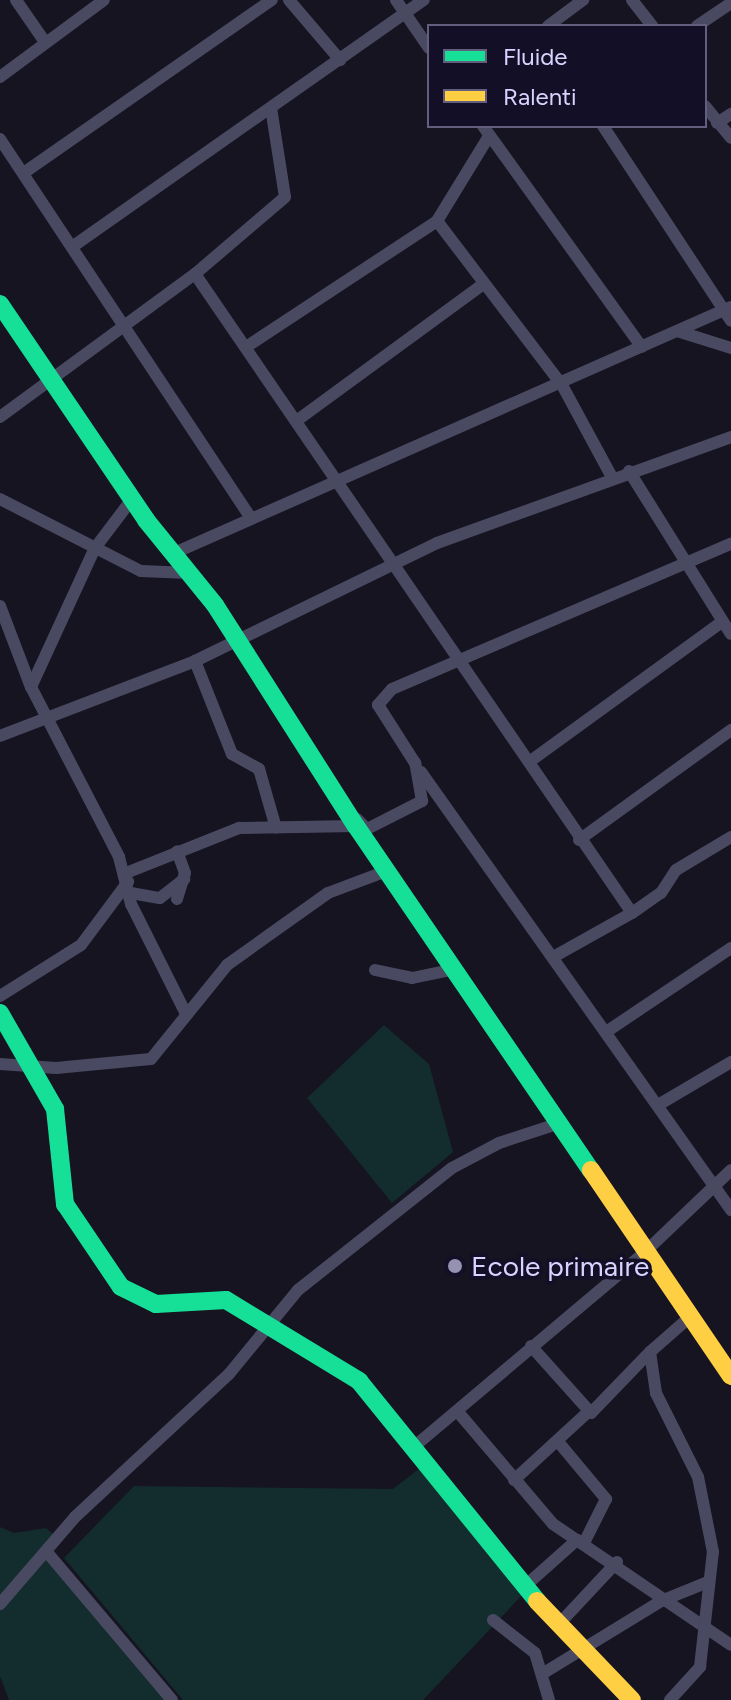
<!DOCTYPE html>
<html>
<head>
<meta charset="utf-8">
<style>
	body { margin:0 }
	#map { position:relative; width:731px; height:1700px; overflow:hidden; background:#161421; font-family:Figtree,sans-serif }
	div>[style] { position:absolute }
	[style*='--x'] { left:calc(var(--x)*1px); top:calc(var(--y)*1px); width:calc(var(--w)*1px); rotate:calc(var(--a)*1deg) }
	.green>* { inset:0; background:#132c2d }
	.street>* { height:12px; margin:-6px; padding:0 6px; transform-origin:6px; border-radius:6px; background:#4a4962 }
	.fast>* { height:18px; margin:-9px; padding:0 9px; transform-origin:9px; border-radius:9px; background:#16e098 }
	.slow>* { height:18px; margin:-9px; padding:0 9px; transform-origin:9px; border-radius:9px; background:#ffcf43 }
	.dots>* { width:22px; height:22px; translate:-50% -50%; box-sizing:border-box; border:4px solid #130f26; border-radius:50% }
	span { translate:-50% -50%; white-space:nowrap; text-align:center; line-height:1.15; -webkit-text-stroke:7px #130f26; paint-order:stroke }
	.poi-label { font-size:28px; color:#d9d4ff }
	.left { translate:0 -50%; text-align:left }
	.legend { position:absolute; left:427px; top:24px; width:280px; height:104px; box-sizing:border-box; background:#130f26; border:2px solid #625e7d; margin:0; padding:10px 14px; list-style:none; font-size:24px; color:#d9d4ff }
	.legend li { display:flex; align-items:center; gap:16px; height:40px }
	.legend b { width:40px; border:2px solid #625e7d }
</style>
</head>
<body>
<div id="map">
	<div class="green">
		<div style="clip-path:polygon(384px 1025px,429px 1064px,453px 1152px,392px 1203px,307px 1098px)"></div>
		<div style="clip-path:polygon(428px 1462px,525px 1592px,423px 1700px,183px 1700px,64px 1558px,134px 1486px,393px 1489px)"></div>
		<div style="clip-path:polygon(0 1527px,14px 1533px,46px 1528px,60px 1540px,48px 1559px,169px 1700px,9px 1700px,0 1676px)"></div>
	</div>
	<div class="street">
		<div style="--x:16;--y:0;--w:51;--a:55.4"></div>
		<div style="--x:289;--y:0;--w:79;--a:49.6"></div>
		<div style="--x:396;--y:0;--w:58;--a:55.5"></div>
		<div style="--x:632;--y:0;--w:33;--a:52"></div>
		<div style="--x:548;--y:26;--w:44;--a:-36.6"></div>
		<div style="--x:697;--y:26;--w:41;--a:-34.1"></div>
		<div style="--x:0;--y:77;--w:129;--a:-36.5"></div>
		<div style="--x:705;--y:106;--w:41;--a:50.9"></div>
		<div style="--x:717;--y:123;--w:17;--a:-33"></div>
		<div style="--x:483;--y:126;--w:272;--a:54.3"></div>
		<div style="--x:603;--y:126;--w:233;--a:56.7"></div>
		<div style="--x:0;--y:139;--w:452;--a:56.5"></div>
		<div style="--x:25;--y:172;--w:301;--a:-34.9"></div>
		<div style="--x:437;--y:221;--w:206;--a:52.7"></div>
		<div style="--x:562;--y:385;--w:105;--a:61.5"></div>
		<div style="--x:72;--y:247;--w:430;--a:-35.1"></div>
		<div style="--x:195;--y:274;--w:774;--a:55.63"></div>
		<div style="--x:677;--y:331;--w:57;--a:17.5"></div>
		<div style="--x:249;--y:345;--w:225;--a:-33.4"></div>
		<div style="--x:437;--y:221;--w:100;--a:-58.5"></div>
		<div style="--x:0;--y:417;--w:242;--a:-36.3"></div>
		<div style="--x:195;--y:274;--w:118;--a:-40.5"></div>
		<div style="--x:285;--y:197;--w:90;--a:-98.9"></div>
		<div style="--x:299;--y:419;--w:227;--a:-36.2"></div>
		<div style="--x:629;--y:471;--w:192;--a:58"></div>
		<div style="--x:0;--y:499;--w:158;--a:27.1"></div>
		<div style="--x:141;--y:571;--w:48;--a:2.4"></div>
		<div style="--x:172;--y:554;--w:611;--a:-23.84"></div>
		<div style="--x:0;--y:606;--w:87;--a:69.1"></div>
		<div style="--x:31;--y:687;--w:191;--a:62.6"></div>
		<div style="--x:119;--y:857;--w:49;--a:75.7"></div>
		<div style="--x:131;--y:904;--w:123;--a:63.4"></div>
		<div style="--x:195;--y:661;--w:100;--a:68.3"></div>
		<div style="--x:232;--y:754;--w:31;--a:29"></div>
		<div style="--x:259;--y:769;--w:61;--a:73.9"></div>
		<div style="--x:31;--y:687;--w:153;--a:-65.3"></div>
		<div style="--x:95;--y:548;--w:61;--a:-52.9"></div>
		<div style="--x:0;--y:736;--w:209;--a:-21"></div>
		<div style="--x:195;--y:661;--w:269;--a:-26"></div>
		<div style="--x:437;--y:543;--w:313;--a:-19.8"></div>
		<div style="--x:529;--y:762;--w:238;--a:-36"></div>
		<div style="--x:421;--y:772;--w:537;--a:54.71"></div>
		<div style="--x:357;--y:819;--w:14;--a:45"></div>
		<div style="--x:367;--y:829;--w:62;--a:-27"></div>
		<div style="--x:422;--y:801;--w:39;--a:-100"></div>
		<div style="--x:415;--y:763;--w:69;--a:-122.5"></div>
		<div style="--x:378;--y:705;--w:21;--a:-49"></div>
		<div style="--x:392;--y:689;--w:369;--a:-23.2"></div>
		<div style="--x:579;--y:840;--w:188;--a:-35.9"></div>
		<div style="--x:126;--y:873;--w:122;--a:-21.7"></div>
		<div style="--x:239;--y:828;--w:117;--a:-1"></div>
		<div style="--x:131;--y:893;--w:29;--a:10"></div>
		<div style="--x:160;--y:898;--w:31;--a:-38"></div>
		<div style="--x:177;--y:899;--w:27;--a:-73"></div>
		<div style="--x:185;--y:873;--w:23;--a:-110"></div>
		<div style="--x:555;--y:956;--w:88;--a:-29.2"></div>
		<div style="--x:632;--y:913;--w:35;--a:-35"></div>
		<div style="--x:661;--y:893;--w:27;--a:-57"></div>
		<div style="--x:676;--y:870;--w:64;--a:-31"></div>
		<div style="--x:375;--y:970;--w:38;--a:12"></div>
		<div style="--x:412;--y:978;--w:44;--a:-11.8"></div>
		<div style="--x:0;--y:996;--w:96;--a:-32.2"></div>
		<div style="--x:81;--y:945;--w:79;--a:-53.3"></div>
		<div style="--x:609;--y:1030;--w:147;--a:-33.9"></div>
		<div style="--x:0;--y:1064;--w:56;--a:4.1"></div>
		<div style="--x:56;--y:1068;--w:95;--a:-5.4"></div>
		<div style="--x:151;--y:1059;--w:121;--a:-51"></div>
		<div style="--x:227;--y:965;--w:124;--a:-35.5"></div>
		<div style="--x:328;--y:893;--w:65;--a:-20.7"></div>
		<div style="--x:658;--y:1105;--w:85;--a:-30.5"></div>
		<div style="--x:531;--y:1346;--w:90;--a:48.2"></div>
		<div style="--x:591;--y:1413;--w:85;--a:-46"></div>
		<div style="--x:458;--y:1412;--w:147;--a:49.7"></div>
		<div style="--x:553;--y:1524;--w:215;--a:34.2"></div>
		<div style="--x:560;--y:1444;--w:72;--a:50.1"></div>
		<div style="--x:606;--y:1499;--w:49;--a:116.6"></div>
		<div style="--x:416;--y:1445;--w:299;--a:-40.1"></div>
		<div style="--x:645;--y:1252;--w:119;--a:-43.6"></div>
		<div style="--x:514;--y:1480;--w:100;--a:-42.6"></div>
		<div style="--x:46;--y:1551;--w:195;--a:49.8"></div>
		<div style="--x:524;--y:1587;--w:71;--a:-41.6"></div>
		<div style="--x:0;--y:1604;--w:115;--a:-49.2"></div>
		<div style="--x:75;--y:1517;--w:210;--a:-42.9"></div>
		<div style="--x:229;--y:1374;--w:109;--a:-50.6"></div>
		<div style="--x:298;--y:1290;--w:196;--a:-38.4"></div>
		<div style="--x:452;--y:1168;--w:53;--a:-28"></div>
		<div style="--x:499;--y:1143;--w:61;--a:-18.1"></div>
		<div style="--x:493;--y:1620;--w:53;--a:38.2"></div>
		<div style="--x:535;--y:1653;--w:49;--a:73.4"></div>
		<div style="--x:559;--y:1624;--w:85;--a:-46.9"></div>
		<div style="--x:542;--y:1674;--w:140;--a:-31.5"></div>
		<div style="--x:661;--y:1601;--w:51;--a:-22"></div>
		<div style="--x:670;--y:1700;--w:45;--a:-47.7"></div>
		<div style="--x:700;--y:1667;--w:116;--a:-83.6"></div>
		<div style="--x:713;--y:1552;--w:76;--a:-101.3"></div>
		<div style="--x:698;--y:1477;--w:94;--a:-116.6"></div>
		<div style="--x:656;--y:1393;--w:41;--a:-98.3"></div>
		<div style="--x:650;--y:1352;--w:55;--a:-41.3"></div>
	</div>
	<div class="fast">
		<div style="--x:0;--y:304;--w:261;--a:55.9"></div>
		<div style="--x:146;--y:520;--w:109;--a:50.9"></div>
		<div style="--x:215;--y:605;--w:262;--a:57.5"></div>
		<div style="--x:356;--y:826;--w:417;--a:55.7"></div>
		<div style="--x:0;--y:1013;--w:111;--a:60.2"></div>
		<div style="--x:55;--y:1109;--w:96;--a:84"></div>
		<div style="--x:65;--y:1204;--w:100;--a:56"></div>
		<div style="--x:121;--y:1287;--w:39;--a:26"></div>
		<div style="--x:156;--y:1304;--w:70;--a:-3.3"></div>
		<div style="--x:226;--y:1300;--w:156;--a:31.3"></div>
		<div style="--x:359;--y:1381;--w:283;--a:51"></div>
	</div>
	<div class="slow">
		<div style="--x:591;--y:1170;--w:249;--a:55.8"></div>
		<div style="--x:537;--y:1601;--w:137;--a:46.2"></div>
	</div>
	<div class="dots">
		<div style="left:455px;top:1266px;background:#9591b1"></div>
	</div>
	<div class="poi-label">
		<span class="left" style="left:471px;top:1266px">Ecole primaire</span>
	</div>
	<ul class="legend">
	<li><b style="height:10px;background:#16e098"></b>Fluide</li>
	<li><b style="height:10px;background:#ffcf43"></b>Ralenti</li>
	</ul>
</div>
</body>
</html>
